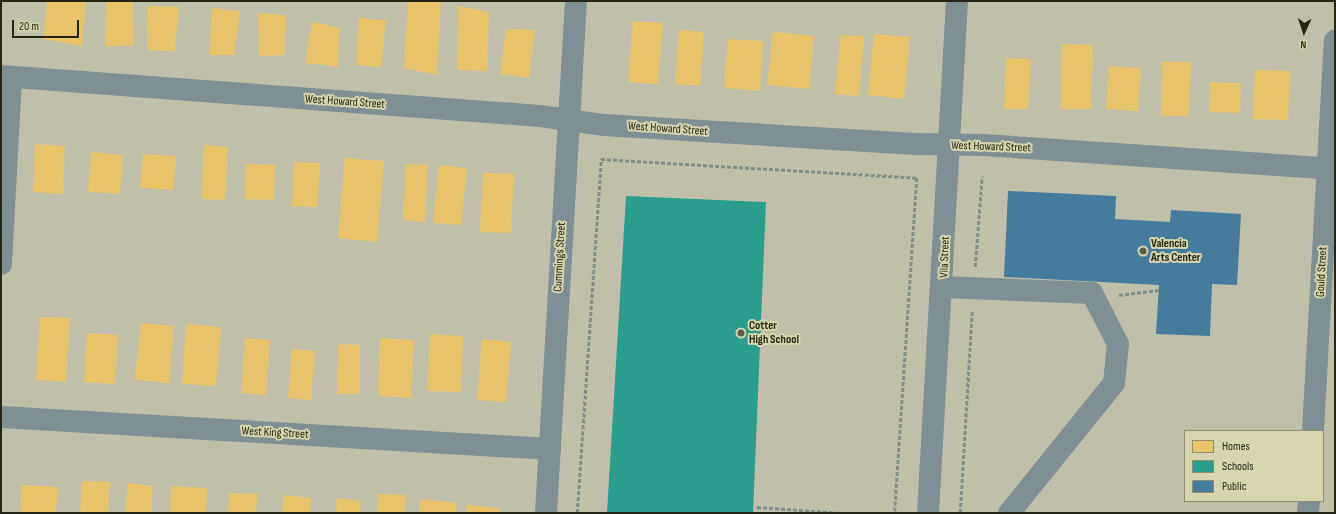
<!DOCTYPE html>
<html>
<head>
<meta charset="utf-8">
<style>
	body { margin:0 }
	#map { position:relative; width:1336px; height:514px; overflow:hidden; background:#c0c0aa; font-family:"Sofia Sans Condensed",sans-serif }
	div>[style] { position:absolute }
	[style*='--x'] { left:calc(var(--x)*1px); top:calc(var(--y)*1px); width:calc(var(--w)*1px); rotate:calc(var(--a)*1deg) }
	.homes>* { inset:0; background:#e9c46a }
	.schools>* { inset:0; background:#2a9d8f }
	.public>* { inset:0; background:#457b9d }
	.path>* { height:2.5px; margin-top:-1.25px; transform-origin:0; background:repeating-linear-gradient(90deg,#808c8a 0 4px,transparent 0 6px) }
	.minor>* { height:22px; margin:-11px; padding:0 11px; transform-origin:11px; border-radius:11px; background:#7e9094 }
	.dots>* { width:11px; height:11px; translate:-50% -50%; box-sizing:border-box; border:2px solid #d6d5ae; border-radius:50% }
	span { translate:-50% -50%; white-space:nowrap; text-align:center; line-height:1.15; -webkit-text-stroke:4px #d6d5ae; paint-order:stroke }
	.street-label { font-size:12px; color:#252516 }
	.poi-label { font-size:12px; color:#252516; font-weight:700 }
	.left { translate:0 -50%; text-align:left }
	.frame { position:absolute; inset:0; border:2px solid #252516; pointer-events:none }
	.legend { position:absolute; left:1184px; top:430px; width:140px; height:72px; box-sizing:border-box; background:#d6d5ae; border:1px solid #8f8f71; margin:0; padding:5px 7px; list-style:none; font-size:12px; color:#252516 }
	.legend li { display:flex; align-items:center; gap:8px; height:20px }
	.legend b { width:20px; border:1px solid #8f8f71 }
	.north { position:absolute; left:1284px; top:12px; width:40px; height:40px; -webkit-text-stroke:3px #d6d5ae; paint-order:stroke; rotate:183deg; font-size:11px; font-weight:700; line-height:16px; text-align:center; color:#252516 }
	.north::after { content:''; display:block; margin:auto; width:14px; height:18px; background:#252516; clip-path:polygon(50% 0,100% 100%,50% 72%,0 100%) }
	.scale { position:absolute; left:12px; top:20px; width:67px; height:18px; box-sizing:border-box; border:2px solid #252516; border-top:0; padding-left:5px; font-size:12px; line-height:14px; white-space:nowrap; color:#252516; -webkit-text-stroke:3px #d6d5ae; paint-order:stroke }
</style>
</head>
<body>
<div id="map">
	<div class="homes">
		<div style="clip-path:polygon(47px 1px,86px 1px,82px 46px,43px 39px)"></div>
		<div style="clip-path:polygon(106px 1px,133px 1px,134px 45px,105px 47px)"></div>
		<div style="clip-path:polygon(408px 1px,441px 1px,437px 75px,404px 68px)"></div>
		<div style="clip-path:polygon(147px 6px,179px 7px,175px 51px,148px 50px)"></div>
		<div style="clip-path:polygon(458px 6px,489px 12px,487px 71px,457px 70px)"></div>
		<div style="clip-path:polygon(212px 8px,240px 11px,234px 55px,209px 55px)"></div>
		<div style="clip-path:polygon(258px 13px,286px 15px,285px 55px,259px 56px)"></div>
		<div style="clip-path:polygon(359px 18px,386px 20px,381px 67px,356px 65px)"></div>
		<div style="clip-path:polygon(633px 21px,663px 23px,658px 84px,628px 82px)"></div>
		<div style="clip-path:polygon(312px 22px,340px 28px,338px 67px,305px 63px)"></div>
		<div style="clip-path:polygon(506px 29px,535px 30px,529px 78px,500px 74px)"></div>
		<div style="clip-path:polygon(679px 30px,704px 32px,700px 86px,675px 84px)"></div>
		<div style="clip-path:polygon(773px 32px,814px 36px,809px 89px,767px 85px)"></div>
		<div style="clip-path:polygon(874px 34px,910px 37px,904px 99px,868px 95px)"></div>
		<div style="clip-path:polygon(841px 35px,864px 36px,859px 96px,835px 94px)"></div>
		<div style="clip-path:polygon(728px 39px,763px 41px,760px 91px,724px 88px)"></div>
		<div style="clip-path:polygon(1062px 44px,1093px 45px,1091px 109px,1061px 109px)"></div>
		<div style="clip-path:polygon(1006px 58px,1031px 59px,1028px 109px,1004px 109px)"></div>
		<div style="clip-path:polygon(1162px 62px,1191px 62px,1189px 116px,1161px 116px)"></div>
		<div style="clip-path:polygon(1109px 66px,1141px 68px,1138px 111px,1106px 109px)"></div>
		<div style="clip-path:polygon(1255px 70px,1290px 71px,1288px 120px,1253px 119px)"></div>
		<div style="clip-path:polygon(1210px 82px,1241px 83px,1240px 113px,1209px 112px)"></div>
		<div style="clip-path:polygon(35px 144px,65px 146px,63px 194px,33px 192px)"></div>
		<div style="clip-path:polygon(204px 145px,228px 147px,225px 200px,201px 199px)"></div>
		<div style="clip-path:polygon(91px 152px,123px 155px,120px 194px,88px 192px)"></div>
		<div style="clip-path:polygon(143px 154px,176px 156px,173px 190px,140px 188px)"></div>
		<div style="clip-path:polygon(345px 158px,384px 161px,377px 242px,338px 238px)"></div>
		<div style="clip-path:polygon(294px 162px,320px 163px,317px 207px,292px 206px)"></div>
		<div style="clip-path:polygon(246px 164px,275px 165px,274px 200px,245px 199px)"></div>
		<div style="clip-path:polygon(406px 164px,428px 165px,425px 222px,403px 220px)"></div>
		<div style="clip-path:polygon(439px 165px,467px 168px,461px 225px,433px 223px)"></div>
		<div style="clip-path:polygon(483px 173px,514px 174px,511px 233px,480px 232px)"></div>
		<div style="clip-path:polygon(40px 317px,70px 318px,66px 382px,36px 380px)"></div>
		<div style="clip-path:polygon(141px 323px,174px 326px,169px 383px,135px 380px)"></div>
		<div style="clip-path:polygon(186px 324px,221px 327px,216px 386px,182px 384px)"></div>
		<div style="clip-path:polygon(87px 333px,118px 335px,115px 384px,84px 382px)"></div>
		<div style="clip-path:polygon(430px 334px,463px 336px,461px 392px,427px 391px)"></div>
		<div style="clip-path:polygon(245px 338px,270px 340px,266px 395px,241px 393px)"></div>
		<div style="clip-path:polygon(380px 338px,414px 340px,411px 398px,378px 396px)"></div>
		<div style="clip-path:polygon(482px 339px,511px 342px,506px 402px,477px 400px)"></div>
		<div style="clip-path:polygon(338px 344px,360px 345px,360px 394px,337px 394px)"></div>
		<div style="clip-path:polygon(292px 349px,315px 351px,311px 400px,288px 398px)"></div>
		<div style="clip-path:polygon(82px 481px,110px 482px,108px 513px,80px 513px)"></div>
		<div style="clip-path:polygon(128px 483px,153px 486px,151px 513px,125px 513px)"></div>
		<div style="clip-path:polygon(22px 485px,58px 487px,56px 513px,20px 513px)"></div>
		<div style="clip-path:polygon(171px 486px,207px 488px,206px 513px,170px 513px)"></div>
		<div style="clip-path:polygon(229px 493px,258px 494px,256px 513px,228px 513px)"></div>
		<div style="clip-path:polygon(378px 494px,406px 495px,405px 513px,377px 513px)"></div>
		<div style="clip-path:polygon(284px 495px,311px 498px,310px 513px,282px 513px)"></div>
		<div style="clip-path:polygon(337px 498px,361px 501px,360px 513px,336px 513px)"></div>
		<div style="clip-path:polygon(421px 499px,457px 503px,456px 513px,419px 513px)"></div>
		<div style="clip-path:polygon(467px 505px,499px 508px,499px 513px,466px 513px)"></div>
	</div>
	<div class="schools">
		<div style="clip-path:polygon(626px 196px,766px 202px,753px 513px,607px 513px)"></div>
	</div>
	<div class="public">
		<div style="clip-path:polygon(1008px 191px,1116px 196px,1115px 219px,1170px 222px,1171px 210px,1241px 214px,1237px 285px,1212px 284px,1210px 336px,1156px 334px,1159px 285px,1004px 277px)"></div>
	</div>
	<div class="path">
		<div style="--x:975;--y:267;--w:91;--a:-85.6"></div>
		<div style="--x:1119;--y:295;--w:40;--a:-7.1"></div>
		<div style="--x:757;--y:507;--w:85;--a:4"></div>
		<div style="--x:577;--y:513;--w:355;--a:-86.1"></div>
		<div style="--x:601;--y:159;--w:317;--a:3.4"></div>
		<div style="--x:917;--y:178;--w:336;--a:93.8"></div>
		<div style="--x:960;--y:513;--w:203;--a:-86.6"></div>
	</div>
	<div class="minor">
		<div style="--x:1;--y:76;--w:540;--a:4.24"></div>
		<div style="--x:540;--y:116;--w:65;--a:8"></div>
		<div style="--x:604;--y:125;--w:316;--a:3.5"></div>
		<div style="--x:919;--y:144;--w:65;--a:0.9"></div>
		<div style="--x:984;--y:145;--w:352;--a:3.9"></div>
		<div style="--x:1;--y:264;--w:187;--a:-86.9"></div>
		<div style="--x:944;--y:287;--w:148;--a:2.3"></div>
		<div style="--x:1092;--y:293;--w:57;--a:63"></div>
		<div style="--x:1118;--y:344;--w:39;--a:96"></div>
		<div style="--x:1114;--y:383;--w:167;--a:128.9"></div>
		<div style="--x:1;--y:417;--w:550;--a:3.34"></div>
		<div style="--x:1313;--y:431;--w:391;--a:-86.8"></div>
		<div style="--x:546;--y:513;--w:513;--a:-86.65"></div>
		<div style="--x:928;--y:513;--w:513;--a:-86.76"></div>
		<div style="--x:1308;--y:513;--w:12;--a:-85"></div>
	</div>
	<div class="dots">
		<div style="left:1143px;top:251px;background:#5b5b4a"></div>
		<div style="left:741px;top:333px;background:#5b5b4a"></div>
	</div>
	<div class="street-label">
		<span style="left:345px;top:102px;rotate:4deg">West Howard Street</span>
		<span style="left:668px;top:129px;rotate:4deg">West Howard Street</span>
		<span style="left:991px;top:147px;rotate:2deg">West Howard Street</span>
		<span style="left:560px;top:257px;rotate:-87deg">Cummings Street</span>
		<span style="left:945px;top:257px;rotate:-88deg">Vila Street</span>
		<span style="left:1322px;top:272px;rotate:-87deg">Gould Street</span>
		<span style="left:275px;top:433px;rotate:3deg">West King Street</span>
	</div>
	<div class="poi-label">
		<span class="left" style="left:1151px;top:251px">Valencia<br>Arts Center</span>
		<span class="left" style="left:749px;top:333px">Cotter<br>High School</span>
	</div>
	<div class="frame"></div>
	<ul class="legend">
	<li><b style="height:11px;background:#e9c46a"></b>Homes</li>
	<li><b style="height:11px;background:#2a9d8f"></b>Schools</li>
	<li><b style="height:11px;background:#457b9d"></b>Public</li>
	</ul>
	<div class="north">N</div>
	<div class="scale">20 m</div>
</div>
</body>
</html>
